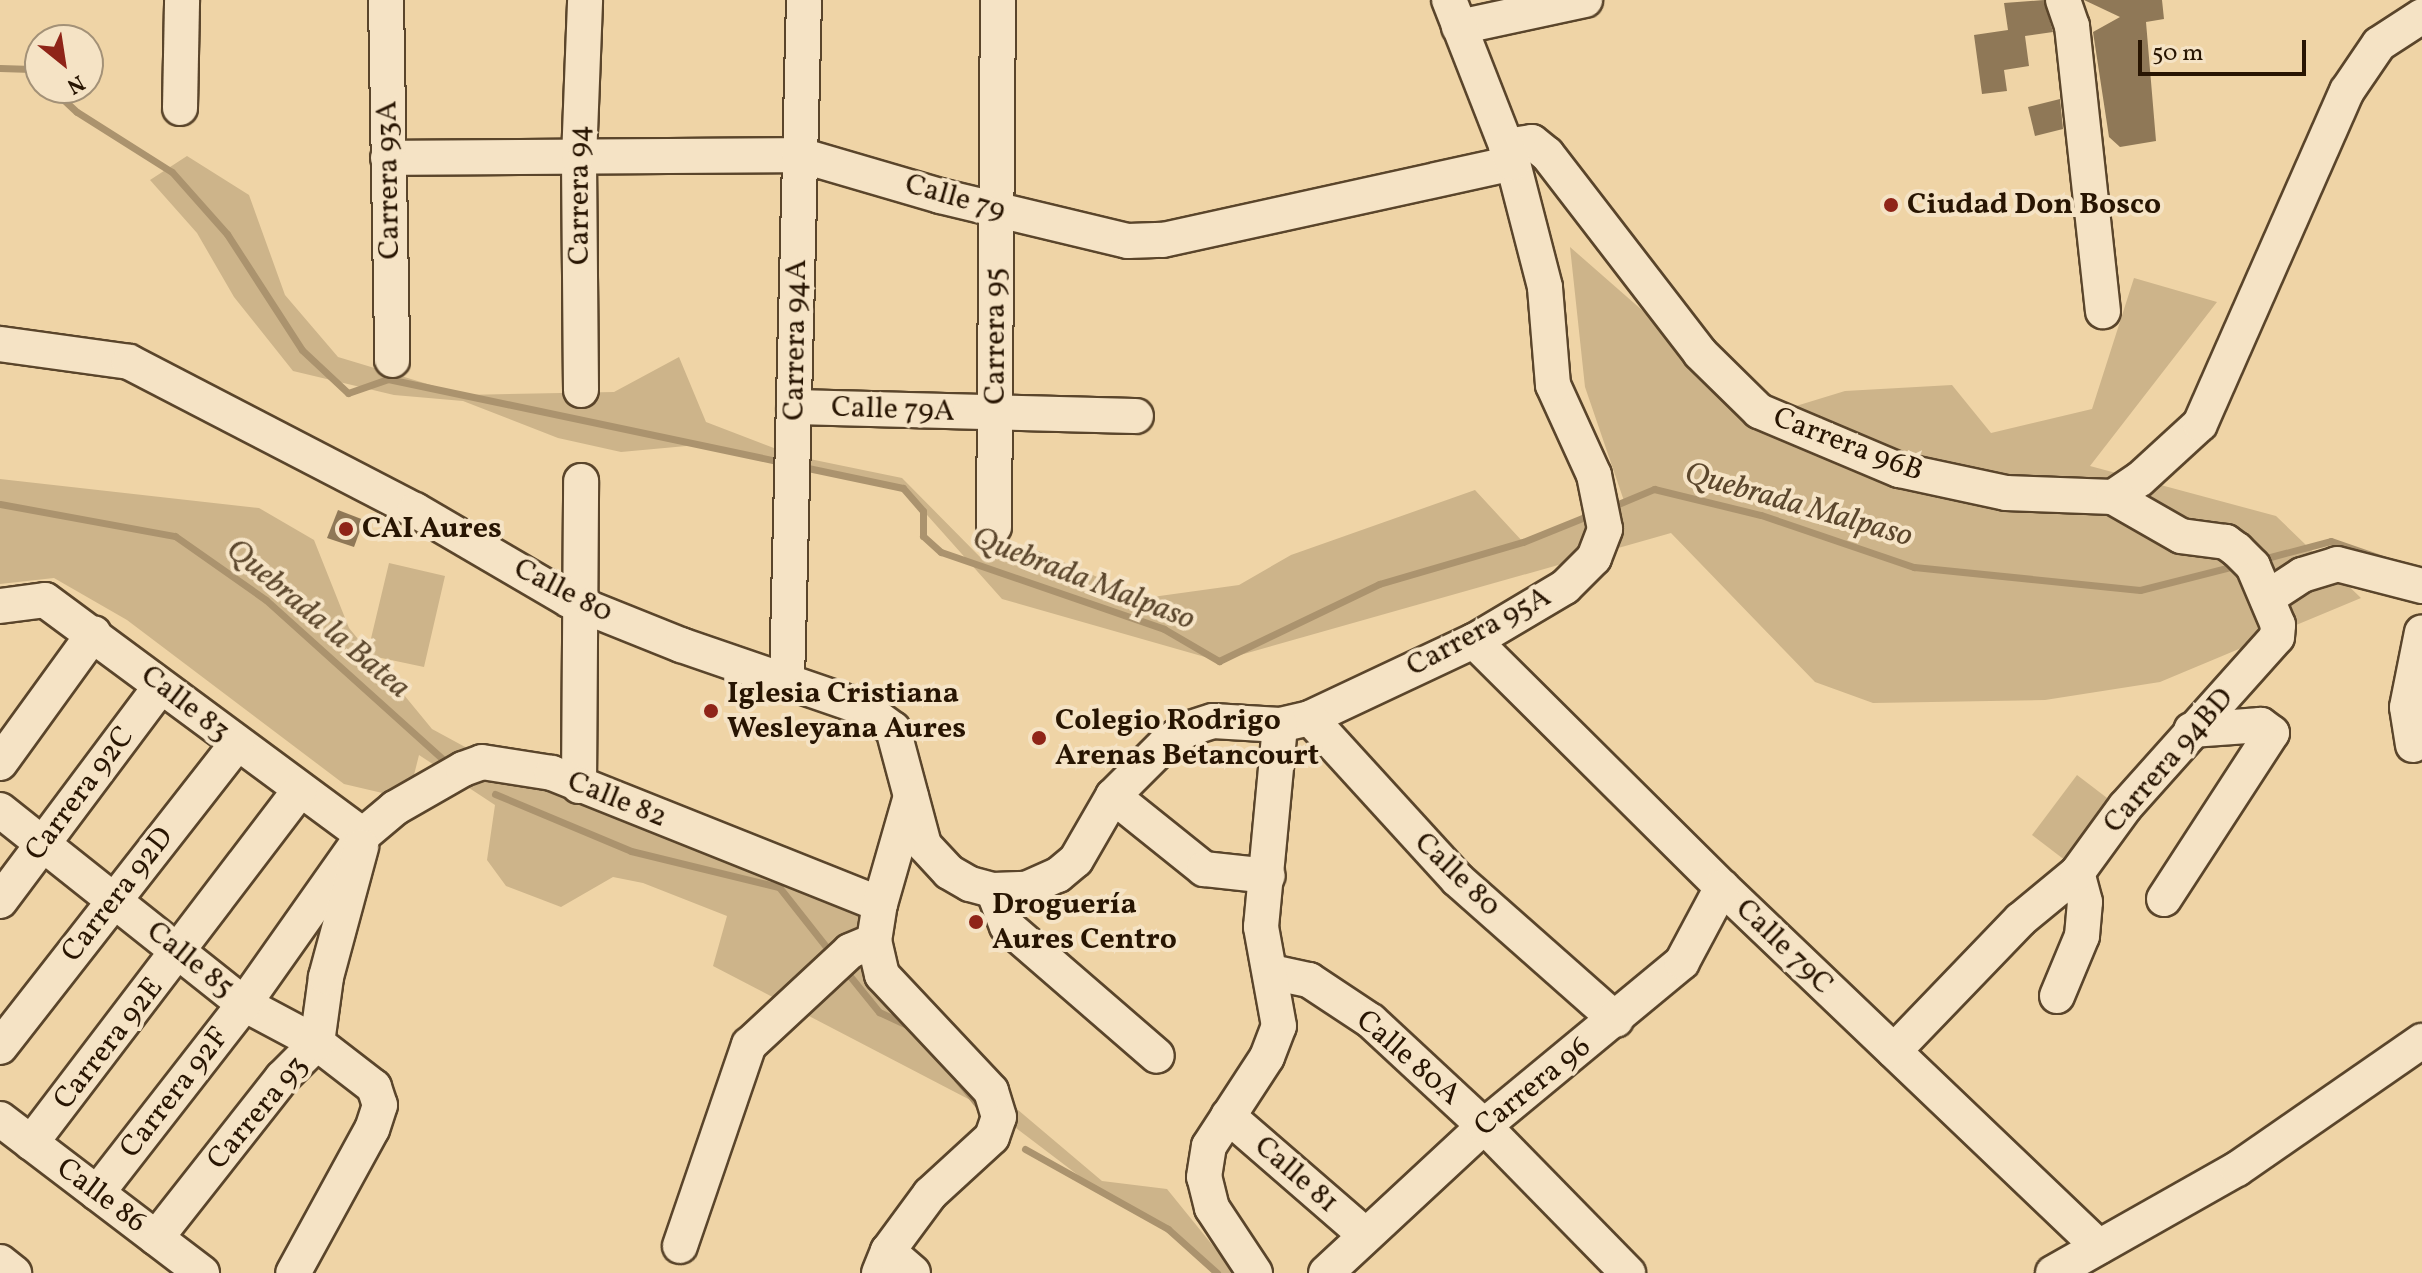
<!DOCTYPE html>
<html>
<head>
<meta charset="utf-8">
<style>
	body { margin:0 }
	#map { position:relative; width:2422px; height:1273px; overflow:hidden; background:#efd4a6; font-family:Vollkorn,serif }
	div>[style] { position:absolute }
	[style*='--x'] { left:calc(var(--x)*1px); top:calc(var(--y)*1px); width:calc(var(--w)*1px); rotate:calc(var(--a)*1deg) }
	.green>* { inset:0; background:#cdb48a }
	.stream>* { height:7px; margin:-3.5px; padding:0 3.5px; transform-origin:3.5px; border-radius:3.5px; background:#ab936e }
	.building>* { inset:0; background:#8f7857 }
	.roads { filter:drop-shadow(2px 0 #5a452b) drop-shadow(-2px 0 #5a452b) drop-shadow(0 2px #5a452b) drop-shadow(0 -2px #5a452b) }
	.minor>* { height:34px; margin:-17px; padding:0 17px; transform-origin:17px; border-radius:17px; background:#f5e3c5 }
	.dots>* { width:22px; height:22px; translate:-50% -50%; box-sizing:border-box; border:4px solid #f5e3c5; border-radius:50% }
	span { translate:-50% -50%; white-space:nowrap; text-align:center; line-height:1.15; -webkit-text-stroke:8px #f5e3c5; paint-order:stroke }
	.street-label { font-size:30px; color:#281502 }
	.poi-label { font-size:30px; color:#281502; font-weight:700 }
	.left { translate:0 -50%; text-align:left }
	.water-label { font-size:32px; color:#5c472d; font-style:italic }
	.north { position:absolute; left:24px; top:24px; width:80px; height:80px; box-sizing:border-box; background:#f5e3c5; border:2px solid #a39177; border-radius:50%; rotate:150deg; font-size:22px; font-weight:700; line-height:32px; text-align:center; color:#281502 }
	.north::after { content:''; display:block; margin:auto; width:28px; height:36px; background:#8f2418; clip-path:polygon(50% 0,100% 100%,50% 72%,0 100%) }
	.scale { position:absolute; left:2138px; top:40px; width:168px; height:36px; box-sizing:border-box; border:4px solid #281502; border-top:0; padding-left:10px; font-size:24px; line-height:28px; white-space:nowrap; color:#281502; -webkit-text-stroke:6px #f5e3c5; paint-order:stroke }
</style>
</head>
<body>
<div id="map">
	<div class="green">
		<div style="clip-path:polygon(187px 156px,249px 195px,285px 295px,338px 357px,464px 395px,614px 392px,679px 357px,706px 422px,795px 456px,902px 478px,983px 560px,1036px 550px,1145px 598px,1239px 585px,1291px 555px,1475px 490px,1523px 542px,1624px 501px,1585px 387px,1570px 247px,1763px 416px,1845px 391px,1952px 385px,1991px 433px,2092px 409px,2134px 278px,2217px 302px,2090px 466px,2276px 516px,2361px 598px,2160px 682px,2045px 700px,1873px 703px,1815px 682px,1671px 533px,1219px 661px,1002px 599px,903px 488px,708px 444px,621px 452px,558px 438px,463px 401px,394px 395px,293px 371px,234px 297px,197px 233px,150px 180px)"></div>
		<div style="clip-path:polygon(0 479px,259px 508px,314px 540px,349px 628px,368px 651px,389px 563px,445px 576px,424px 667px,372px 656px,432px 729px,537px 786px,850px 895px,882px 977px,992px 1088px,1102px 1181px,1167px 1189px,1235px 1273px,1217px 1273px,1168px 1229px,1099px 1191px,999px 1115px,713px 966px,727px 916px,643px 883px,613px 877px,561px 907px,506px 886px,487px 860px,495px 805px,419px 755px,408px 799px,344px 784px,127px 620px,54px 578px,0 584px)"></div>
		<div style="clip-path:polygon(2077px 775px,2115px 804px,2070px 864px,2032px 835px)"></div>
	</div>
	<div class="stream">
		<div style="--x:0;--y:68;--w:32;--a:2"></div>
		<div style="--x:32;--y:69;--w:11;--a:45"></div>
		<div style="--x:51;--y:88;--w:35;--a:43"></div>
		<div style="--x:77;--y:112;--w:112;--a:32.3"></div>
		<div style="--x:172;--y:172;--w:83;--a:48.4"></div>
		<div style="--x:227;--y:234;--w:138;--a:57.1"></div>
		<div style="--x:302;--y:350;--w:63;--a:43.1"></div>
		<div style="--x:348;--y:393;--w:42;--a:-19.3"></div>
		<div style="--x:388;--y:379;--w:404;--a:11.9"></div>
		<div style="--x:803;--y:467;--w:102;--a:11.9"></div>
		<div style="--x:903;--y:488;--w:30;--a:49"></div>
		<div style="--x:923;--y:511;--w:25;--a:90"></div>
		<div style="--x:923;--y:536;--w:24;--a:42"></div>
		<div style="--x:941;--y:552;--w:236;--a:19"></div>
		<div style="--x:1164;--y:629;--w:64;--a:30.2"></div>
		<div style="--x:1219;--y:661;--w:178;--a:-25.7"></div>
		<div style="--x:1379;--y:584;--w:150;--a:-16.3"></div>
		<div style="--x:1523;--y:542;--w:74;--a:-22.1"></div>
		<div style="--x:0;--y:504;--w:178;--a:10.4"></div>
		<div style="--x:175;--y:536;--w:111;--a:35.1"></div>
		<div style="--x:266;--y:600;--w:246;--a:42"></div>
		<div style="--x:1611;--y:507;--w:47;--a:-22.7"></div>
		<div style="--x:1654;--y:489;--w:110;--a:13.7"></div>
		<div style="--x:1761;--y:515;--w:162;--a:18.8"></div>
		<div style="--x:1914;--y:567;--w:227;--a:5.8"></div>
		<div style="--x:2140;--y:590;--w:102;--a:-14.2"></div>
		<div style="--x:2259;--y:560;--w:74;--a:-14.8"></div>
		<div style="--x:2331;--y:541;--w:58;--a:19.1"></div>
		<div style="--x:495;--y:794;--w:147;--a:22.7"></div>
		<div style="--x:631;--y:851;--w:152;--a:13.7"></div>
		<div style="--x:779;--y:887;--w:85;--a:51.7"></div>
		<div style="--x:845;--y:970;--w:54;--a:51"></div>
		<div style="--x:879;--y:1012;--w:38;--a:25"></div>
		<div style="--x:957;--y:1079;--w:40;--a:51"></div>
		<div style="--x:1025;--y:1149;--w:164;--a:29.2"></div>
		<div style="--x:1168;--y:1229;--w:66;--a:41.9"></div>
	</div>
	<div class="building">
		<div style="clip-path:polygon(2044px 0,2053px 32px,2025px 36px,2029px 66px,2004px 70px,2007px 91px,1982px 94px,1974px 35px,2008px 30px,2004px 3px)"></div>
		<div style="clip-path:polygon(2084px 0,2162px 0,2164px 19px,2146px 22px,2156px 141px,2120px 147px,2109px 137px,2093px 32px,2120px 17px)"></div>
		<div style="clip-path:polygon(2060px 99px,2063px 129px,2035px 136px,2028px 107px)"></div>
		<div style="clip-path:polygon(338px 510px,364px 520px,354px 547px,327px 538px)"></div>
	</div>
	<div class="roads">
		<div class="minor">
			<div style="--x:386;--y:0;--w:360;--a:89"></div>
			<div style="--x:2063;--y:0;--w:28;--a:71"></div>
			<div style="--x:2072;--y:26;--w:287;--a:83.8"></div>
			<div style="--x:1459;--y:27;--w:129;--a:-12.1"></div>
			<div style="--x:180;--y:108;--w:108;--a:-88.9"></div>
			<div style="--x:1506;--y:146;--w:26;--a:-9"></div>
			<div style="--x:1532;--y:142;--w:19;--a:39"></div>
			<div style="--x:1547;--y:154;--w:251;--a:52.4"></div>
			<div style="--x:1700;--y:353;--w:83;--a:44.5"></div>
			<div style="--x:1759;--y:411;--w:152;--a:22.9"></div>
			<div style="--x:1899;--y:470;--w:109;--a:12.1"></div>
			<div style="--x:2006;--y:493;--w:107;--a:2.1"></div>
			<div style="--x:2113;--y:497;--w:32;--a:-34"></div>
			<div style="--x:2140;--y:479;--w:81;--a:-42.5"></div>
			<div style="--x:2200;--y:424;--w:364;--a:-66.2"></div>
			<div style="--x:2347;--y:91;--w:57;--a:-55.8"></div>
			<div style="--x:2379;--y:44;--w:51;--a:-33.1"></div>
			<div style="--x:388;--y:158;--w:412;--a:-0.4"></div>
			<div style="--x:800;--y:155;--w:146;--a:16.3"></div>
			<div style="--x:940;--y:196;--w:193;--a:13.5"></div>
			<div style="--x:1128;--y:241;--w:35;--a:-2"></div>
			<div style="--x:1163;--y:240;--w:358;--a:-12.4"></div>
			<div style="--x:0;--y:344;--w:130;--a:7.9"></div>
			<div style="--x:129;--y:362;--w:322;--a:27.4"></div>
			<div style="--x:415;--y:510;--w:178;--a:30.3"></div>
			<div style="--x:569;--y:600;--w:121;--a:21.9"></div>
			<div style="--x:681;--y:645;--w:194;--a:19"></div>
			<div style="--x:864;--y:708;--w:36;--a:36"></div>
			<div style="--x:893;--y:729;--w:120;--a:75"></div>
			<div style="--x:924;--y:845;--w:37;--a:47"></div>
			<div style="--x:949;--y:872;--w:24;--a:30"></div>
			<div style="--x:970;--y:884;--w:24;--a:15"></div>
			<div style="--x:993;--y:890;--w:33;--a:-2"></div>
			<div style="--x:1026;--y:889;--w:35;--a:-24"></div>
			<div style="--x:1058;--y:875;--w:23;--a:-40"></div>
			<div style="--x:1076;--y:860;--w:74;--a:-60"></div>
			<div style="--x:1113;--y:796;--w:74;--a:-45"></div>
			<div style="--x:1165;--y:744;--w:27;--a:-33"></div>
			<div style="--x:1188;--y:729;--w:26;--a:-18"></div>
			<div style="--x:1213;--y:721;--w:67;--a:3.4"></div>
			<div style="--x:1280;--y:725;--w:31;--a:-13"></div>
			<div style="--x:1310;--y:718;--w:181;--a:-25.2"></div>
			<div style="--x:1474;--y:641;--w:106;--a:-30.7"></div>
			<div style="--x:1565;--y:587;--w:41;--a:-45"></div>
			<div style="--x:1594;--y:558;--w:31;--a:-69"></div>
			<div style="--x:1605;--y:529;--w:55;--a:-101.5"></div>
			<div style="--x:1594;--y:475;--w:99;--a:-114.5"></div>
			<div style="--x:1553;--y:385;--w:98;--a:-94.7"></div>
			<div style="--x:1545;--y:287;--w:128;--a:-104.5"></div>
			<div style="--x:1513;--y:163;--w:175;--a:-111.4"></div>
			<div style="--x:581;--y:390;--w:231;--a:-90.5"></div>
			<div style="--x:579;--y:159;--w:159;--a:-87.8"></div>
			<div style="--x:794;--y:407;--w:342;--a:1.5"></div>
			<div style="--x:994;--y:527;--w:527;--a:-89.57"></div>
			<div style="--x:2267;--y:598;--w:42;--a:-33.3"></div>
			<div style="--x:2302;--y:575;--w:37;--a:-17"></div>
			<div style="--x:2337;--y:564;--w:88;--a:14.5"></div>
			<div style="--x:0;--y:606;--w:45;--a:-7.6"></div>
			<div style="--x:45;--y:600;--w:395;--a:36.5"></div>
			<div style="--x:1474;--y:641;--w:349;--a:44.8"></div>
			<div style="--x:1722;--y:887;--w:521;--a:43.68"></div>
			<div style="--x:787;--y:680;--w:680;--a:-88.57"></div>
			<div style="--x:1310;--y:718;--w:219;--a:47.6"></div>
			<div style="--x:1458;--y:880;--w:211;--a:41.5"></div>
			<div style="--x:2413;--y:745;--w:38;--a:-99"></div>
			<div style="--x:2407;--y:707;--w:76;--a:-78.7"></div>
			<div style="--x:0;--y:763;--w:160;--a:-54.1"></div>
			<div style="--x:579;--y:786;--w:305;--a:-89.6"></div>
			<div style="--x:1113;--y:796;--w:117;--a:38.7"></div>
			<div style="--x:1204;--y:869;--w:64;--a:6.2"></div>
			<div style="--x:0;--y:810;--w:312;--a:38.5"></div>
			<div style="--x:244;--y:1004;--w:83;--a:28.1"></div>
			<div style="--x:317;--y:1043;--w:72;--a:37.7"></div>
			<div style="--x:374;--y:1087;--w:19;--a:72"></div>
			<div style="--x:380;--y:1105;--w:25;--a:108"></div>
			<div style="--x:372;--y:1129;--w:164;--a:118.7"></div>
			<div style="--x:993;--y:890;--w:39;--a:69"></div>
			<div style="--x:1007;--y:926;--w:198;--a:40.9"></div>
			<div style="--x:2164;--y:899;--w:198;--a:-57"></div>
			<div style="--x:2272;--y:733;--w:14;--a:-144"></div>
			<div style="--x:2261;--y:725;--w:70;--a:175.9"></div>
			<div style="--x:0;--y:901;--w:267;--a:-53.2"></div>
			<div style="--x:1271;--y:972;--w:39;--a:12"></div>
			<div style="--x:1309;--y:980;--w:74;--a:33.5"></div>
			<div style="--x:1371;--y:1021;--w:154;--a:42.9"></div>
			<div style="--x:1484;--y:1126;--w:206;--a:45.6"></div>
			<div style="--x:2057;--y:996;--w:65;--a:-67.4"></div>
			<div style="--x:2082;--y:936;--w:34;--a:-85"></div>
			<div style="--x:2085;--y:902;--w:30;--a:-105"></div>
			<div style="--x:0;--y:1047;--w:385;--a:-52"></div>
			<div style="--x:1894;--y:1051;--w:182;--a:-46.1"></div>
			<div style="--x:2020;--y:920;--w:74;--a:-39.5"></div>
			<div style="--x:2077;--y:873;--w:82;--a:-54"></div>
			<div style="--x:2125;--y:807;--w:228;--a:-48.2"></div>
			<div style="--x:2277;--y:637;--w:12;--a:-85"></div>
			<div style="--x:2278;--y:625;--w:64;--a:-113"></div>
			<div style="--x:2253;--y:566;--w:23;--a:-135"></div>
			<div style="--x:2237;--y:550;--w:14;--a:-144"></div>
			<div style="--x:2226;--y:542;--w:45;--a:-172.4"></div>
			<div style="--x:2181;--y:536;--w:78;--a:-150.2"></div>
			<div style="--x:1228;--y:1116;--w:180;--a:40.9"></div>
			<div style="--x:0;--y:1119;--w:254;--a:37.3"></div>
			<div style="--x:31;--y:1143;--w:444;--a:-52.7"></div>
			<div style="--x:97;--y:1193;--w:239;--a:-52.1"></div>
			<div style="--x:244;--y:1004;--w:207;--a:-54.8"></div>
			<div style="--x:363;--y:835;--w:42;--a:-40.2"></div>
			<div style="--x:395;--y:808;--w:78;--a:-29.8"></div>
			<div style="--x:463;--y:769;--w:20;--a:-20"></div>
			<div style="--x:482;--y:762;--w:71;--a:8.9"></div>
			<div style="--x:552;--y:773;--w:353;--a:21.8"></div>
			<div style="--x:156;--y:1238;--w:204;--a:-51.8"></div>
			<div style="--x:282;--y:1078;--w:49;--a:-45"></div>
			<div style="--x:317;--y:1043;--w:67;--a:-82.2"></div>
			<div style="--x:326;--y:977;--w:135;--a:-74.9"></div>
			<div style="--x:680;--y:1246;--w:213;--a:-71.1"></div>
			<div style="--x:749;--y:1045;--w:138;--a:-42.9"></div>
			<div style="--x:850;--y:951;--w:26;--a:-23"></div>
			<div style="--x:888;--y:1251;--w:33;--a:41"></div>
			<div style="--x:0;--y:1262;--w:18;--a:38"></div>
			<div style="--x:879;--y:1273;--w:24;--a:-68"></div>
			<div style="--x:888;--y:1251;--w:71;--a:-53.6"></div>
			<div style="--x:930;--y:1194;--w:84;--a:-42.6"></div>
			<div style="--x:992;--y:1137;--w:21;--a:-71"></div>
			<div style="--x:999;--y:1117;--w:27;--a:-107"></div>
			<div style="--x:991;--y:1091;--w:159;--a:-133.2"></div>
			<div style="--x:882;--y:975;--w:35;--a:-103"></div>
			<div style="--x:874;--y:941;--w:37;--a:-81"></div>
			<div style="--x:880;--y:904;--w:112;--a:-74"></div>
			<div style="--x:1255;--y:1273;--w:78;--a:-123.5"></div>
			<div style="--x:1212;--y:1208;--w:32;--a:-104"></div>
			<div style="--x:1204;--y:1177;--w:31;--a:-81"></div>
			<div style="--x:1209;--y:1146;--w:106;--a:-56.9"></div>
			<div style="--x:1267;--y:1057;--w:33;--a:-69"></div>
			<div style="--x:1279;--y:1026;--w:101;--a:-100.3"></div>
			<div style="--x:1261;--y:927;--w:203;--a:-84.6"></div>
			<div style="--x:1326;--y:1273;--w:216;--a:-42.9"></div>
			<div style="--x:1484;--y:1126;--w:257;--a:-39.6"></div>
			<div style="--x:1682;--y:962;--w:85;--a:-61.9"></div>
			<div style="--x:2053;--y:1273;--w:211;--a:-29.5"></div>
			<div style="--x:2237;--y:1169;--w:225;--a:-34.7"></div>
		</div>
	</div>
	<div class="dots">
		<div style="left:1891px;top:205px;background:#8f2418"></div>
		<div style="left:346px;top:529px;background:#8f2418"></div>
		<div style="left:711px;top:711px;background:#8f2418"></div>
		<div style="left:1039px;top:738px;background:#8f2418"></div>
		<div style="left:976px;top:922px;background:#8f2418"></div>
	</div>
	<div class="street-label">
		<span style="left:389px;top:180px;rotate:-91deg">Carrera 93A</span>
		<span style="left:580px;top:195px;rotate:-90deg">Carrera 94</span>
		<span style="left:955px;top:198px;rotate:16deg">Calle 79</span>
		<span style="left:996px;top:336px;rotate:-90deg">Carrera 95</span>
		<span style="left:796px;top:340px;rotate:-89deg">Carrera 94A</span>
		<span style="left:893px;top:410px;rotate:2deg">Calle 79A</span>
		<span style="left:1848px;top:445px;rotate:21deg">Carrera 96B</span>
		<span style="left:563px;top:591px;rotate:27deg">Calle 80</span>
		<span style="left:1479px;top:632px;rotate:-28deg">Carrera 95A</span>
		<span style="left:185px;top:704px;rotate:38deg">Calle 83</span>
		<span style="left:2169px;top:761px;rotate:-49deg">Carrera 94BD</span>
		<span style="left:80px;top:794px;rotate:-53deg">Carrera 92C</span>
		<span style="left:617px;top:800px;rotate:22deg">Calle 82</span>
		<span style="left:1457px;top:875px;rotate:44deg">Calle 80</span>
		<span style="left:118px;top:895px;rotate:-52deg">Carrera 92D</span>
		<span style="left:1784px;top:947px;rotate:44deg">Calle 79C</span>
		<span style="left:190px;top:960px;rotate:39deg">Calle 85</span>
		<span style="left:109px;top:1044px;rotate:-52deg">Carrera 92E</span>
		<span style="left:1408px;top:1058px;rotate:41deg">Calle 80A</span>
		<span style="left:1533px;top:1087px;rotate:-39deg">Carrera 96</span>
		<span style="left:175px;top:1093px;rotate:-52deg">Carrera 92F</span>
		<span style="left:258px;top:1113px;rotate:-50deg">Carrera 93</span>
		<span style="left:1296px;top:1175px;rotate:41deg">Calle 81</span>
		<span style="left:101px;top:1196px;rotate:37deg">Calle 86</span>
	</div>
	<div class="poi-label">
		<span class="left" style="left:1907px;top:205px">Ciudad Don Bosco</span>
		<span class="left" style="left:362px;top:529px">CAI Aures</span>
		<span class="left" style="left:727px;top:711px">Iglesia Cristiana<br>Wesleyana Aures</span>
		<span class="left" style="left:1055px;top:738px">Colegio Rodrigo<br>Arenas Betancourt</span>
		<span class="left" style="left:992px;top:922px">Droguería<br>Aures Centro</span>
	</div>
	<div class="water-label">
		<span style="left:1798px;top:506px;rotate:16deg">Quebrada Malpaso</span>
		<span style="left:1083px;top:580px;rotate:21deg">Quebrada Malpaso</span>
		<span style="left:317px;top:620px;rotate:40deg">Quebrada la Batea</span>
	</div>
	<div class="north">N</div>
	<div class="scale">50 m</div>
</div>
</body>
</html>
